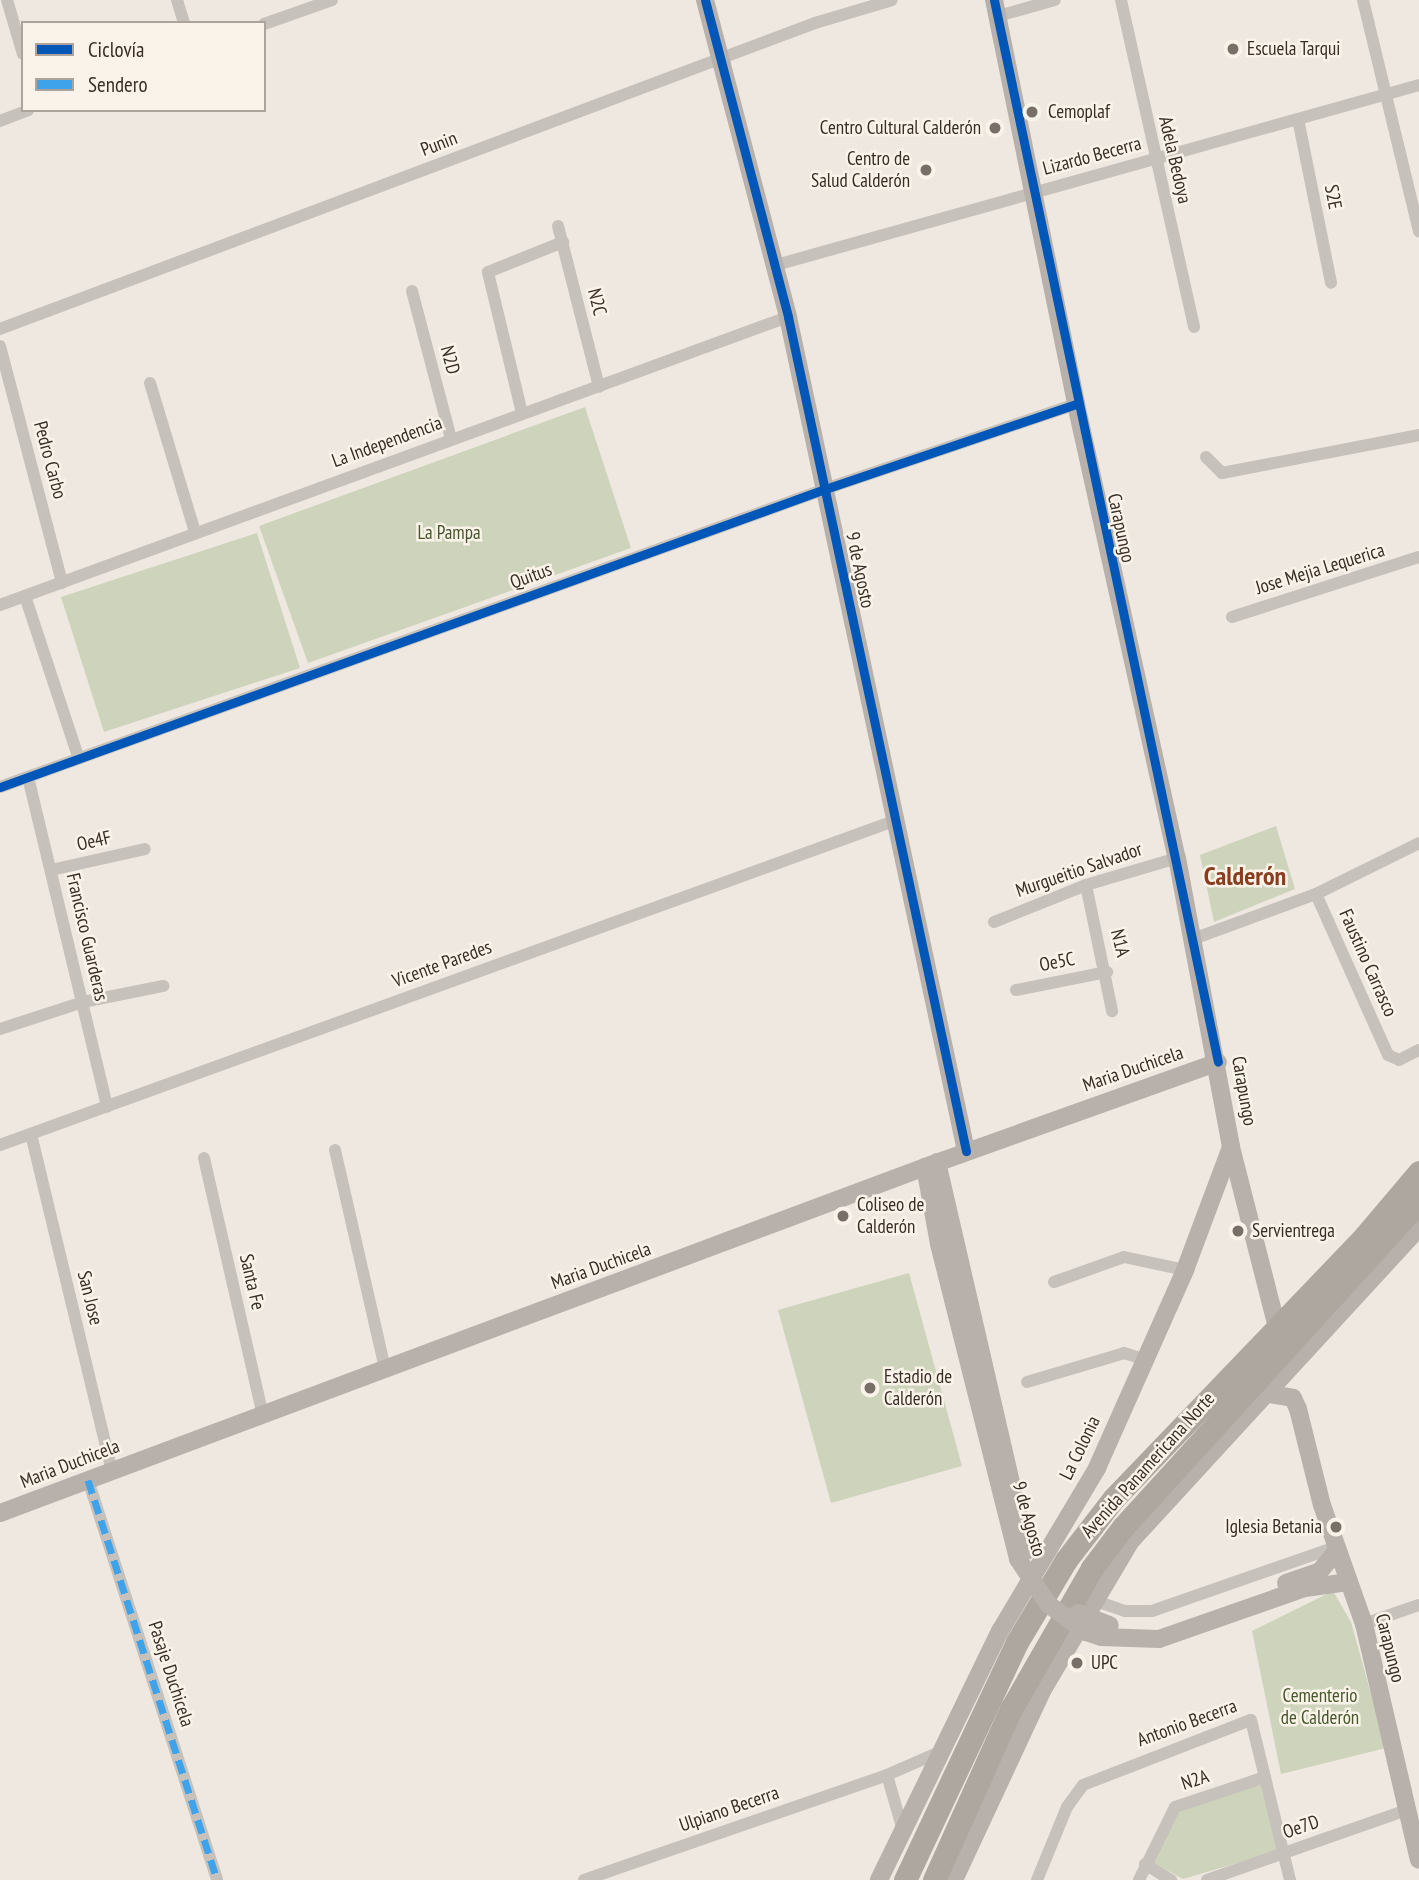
<!DOCTYPE html>
<html>
<head>
<meta charset="utf-8">
<style>
	body { margin:0 }
	#map { position:relative; width:1419px; height:1880px; overflow:hidden; background:#eee8e1; font-family:"PT Sans Narrow",sans-serif }
	div>[style] { position:absolute }
	[style*='--x'] { left:calc(var(--x)*1px); top:calc(var(--y)*1px); width:calc(var(--w)*1px); rotate:calc(var(--a)*1deg) }
	.green>* { inset:0; background:#ced4bb }
	.street>* { height:12px; margin:-6px; padding:0 6px; transform-origin:6px; border-radius:6px; background:#c7c1bb }
	.secondary>* { height:18px; margin:-9px; padding:0 9px; transform-origin:9px; border-radius:9px; background:#b8b1ab }
	.highway>* { height:23px; margin:-11.5px; padding:0 11.5px; transform-origin:11.5px; border-radius:11.5px; background:#ada7a0 }
	.secondary-bridge>* { height:18px; margin:-9px; padding:0 9px; transform-origin:9px; border-radius:9px; background:#b8b1ab }
	.quiet>* { height:7px; margin-top:-3.5px; transform-origin:0; background:repeating-linear-gradient(90deg,#3fa3eb 0 14px,transparent 0 21px) }
	.cycleway>* { height:9px; margin:-4.5px; padding:0 4.5px; transform-origin:4.5px; border-radius:4.5px; background:#0057b8 }
	.dots>* { width:19px; height:19px; translate:-50% -50%; box-sizing:border-box; border:4px solid #faf3e9; border-radius:50% }
	span { translate:-50% -50%; white-space:nowrap; text-align:center; line-height:1.15; -webkit-text-stroke:5px #faf3e9; paint-order:stroke }
	.poi-label { font-size:19px; color:#382e28 }
	.left { translate:0 -50%; text-align:left }
	.right { translate:-100% -50%; text-align:right }
	.street-label { font-size:19px; color:#382e28 }
	.park-label { font-size:19px; color:#45572b }
	.district-label { font-size:26px; color:#8a3c1f; font-weight:700 }
	.legend { position:absolute; left:21px; top:21px; width:245px; height:91px; box-sizing:border-box; background:#faf3e9; border:2px solid #aca49c; margin:0; padding:9px 12px; list-style:none; font-size:21px; color:#382e28 }
	.legend li { display:flex; align-items:center; gap:14px; height:35px }
	.legend b { width:35px; border:2px solid #aca49c }
</style>
</head>
<body>
<div id="map">
	<div class="green">
		<div style="clip-path:polygon(585px 407px,631px 548px,308px 663px,259px 526px)"></div>
		<div style="clip-path:polygon(257px 533px,300px 668px,104px 732px,61px 597px)"></div>
		<div style="clip-path:polygon(1276px 826px,1295px 889px,1214px 922px,1200px 855px)"></div>
		<div style="clip-path:polygon(909px 1273px,962px 1466px,831px 1503px,778px 1310px)"></div>
		<div style="clip-path:polygon(1333px 1591px,1351px 1622px,1386px 1748px,1281px 1774px,1252px 1631px)"></div>
		<div style="clip-path:polygon(1261px 1783px,1279px 1851px,1183px 1879px,1150px 1861px,1179px 1809px)"></div>
	</div>
	<div class="street">
		<div style="--x:7;--y:0;--w:56;--a:73.5"></div>
		<div style="--x:177;--y:0;--w:24;--a:73"></div>
		<div style="--x:1121;--y:0;--w:335;--a:77.4"></div>
		<div style="--x:1363;--y:0;--w:238;--a:76.4"></div>
		<div style="--x:998;--y:16;--w:59;--a:-15.7"></div>
		<div style="--x:264;--y:24;--w:72;--a:-19.4"></div>
		<div style="--x:1298;--y:119;--w:167;--a:78.6"></div>
		<div style="--x:0;--y:121;--w:30;--a:-21"></div>
		<div style="--x:558;--y:226;--w:166;--a:75.7"></div>
		<div style="--x:776;--y:265;--w:668;--a:-15.64"></div>
		<div style="--x:412;--y:291;--w:153;--a:75.2"></div>
		<div style="--x:0;--y:329;--w:871;--a:-20.58"></div>
		<div style="--x:815;--y:23;--w:80;--a:-16.6"></div>
		<div style="--x:0;--y:346;--w:245;--a:75.3"></div>
		<div style="--x:150;--y:383;--w:156;--a:73.2"></div>
		<div style="--x:522;--y:413;--w:145;--a:-103.6"></div>
		<div style="--x:488;--y:272;--w:81;--a:-21.8"></div>
		<div style="--x:1206;--y:457;--w:23;--a:45"></div>
		<div style="--x:1222;--y:473;--w:201;--a:-10.9"></div>
		<div style="--x:25;--y:596;--w:169;--a:71.7"></div>
		<div style="--x:0;--y:605;--w:839;--a:-20.08"></div>
		<div style="--x:1232;--y:617;--w:196;--a:-17.8"></div>
		<div style="--x:28;--y:777;--w:339;--a:76.5"></div>
		<div style="--x:0;--y:787;--w:877;--a:-19.86"></div>
		<div style="--x:825;--y:489;--w:265;--a:-18.7"></div>
		<div style="--x:51;--y:870;--w:96;--a:-12.6"></div>
		<div style="--x:1086;--y:885;--w:129;--a:78.3"></div>
		<div style="--x:1316;--y:894;--w:176;--a:65.9"></div>
		<div style="--x:1388;--y:1055;--w:12;--a:24"></div>
		<div style="--x:1399;--y:1060;--w:22;--a:-27"></div>
		<div style="--x:994;--y:922;--w:99;--a:-21.9"></div>
		<div style="--x:1086;--y:885;--w:95;--a:-16.5"></div>
		<div style="--x:1193;--y:939;--w:131;--a:-20.1"></div>
		<div style="--x:1316;--y:894;--w:115;--a:-26.3"></div>
		<div style="--x:1016;--y:990;--w:93;--a:-11.2"></div>
		<div style="--x:0;--y:1029;--w:87;--a:-18"></div>
		<div style="--x:83;--y:1002;--w:82;--a:-11.3"></div>
		<div style="--x:31;--y:1134;--w:347;--a:76.5"></div>
		<div style="--x:0;--y:1145;--w:954;--a:-19.92"></div>
		<div style="--x:335;--y:1150;--w:225;--a:77.1"></div>
		<div style="--x:204;--y:1158;--w:264;--a:77.1"></div>
		<div style="--x:1054;--y:1282;--w:74;--a:-19.7"></div>
		<div style="--x:1124;--y:1257;--w:62;--a:12"></div>
		<div style="--x:1027;--y:1382;--w:101;--a:-16.6"></div>
		<div style="--x:1124;--y:1353;--w:21;--a:17"></div>
		<div style="--x:88;--y:1480;--w:420;--a:72.1"></div>
		<div style="--x:1093;--y:1600;--w:34;--a:19"></div>
		<div style="--x:1125;--y:1611;--w:27;--a:0"></div>
		<div style="--x:1152;--y:1611;--w:195;--a:-19.2"></div>
		<div style="--x:1364;--y:1624;--w:58;--a:-19.1"></div>
		<div style="--x:887;--y:1775;--w:54;--a:73.9"></div>
		<div style="--x:1145;--y:1864;--w:31;--a:32"></div>
		<div style="--x:584;--y:1880;--w:321;--a:-19.1"></div>
		<div style="--x:887;--y:1775;--w:55;--a:-23.7"></div>
		<div style="--x:1037;--y:1880;--w:79;--a:-67.7"></div>
		<div style="--x:1067;--y:1807;--w:27;--a:-54"></div>
		<div style="--x:1083;--y:1785;--w:180;--a:-21.2"></div>
		<div style="--x:1251;--y:1720;--w:165;--a:76.3"></div>
		<div style="--x:1139;--y:1880;--w:81;--a:-63.7"></div>
		<div style="--x:1175;--y:1807;--w:95;--a:-18.4"></div>
		<div style="--x:1207;--y:1880;--w:212;--a:-19.3"></div>
	</div>
	<div class="secondary">
		<div style="--x:705;--y:0;--w:328;--a:75.3"></div>
		<div style="--x:788;--y:317;--w:853;--a:77.95"></div>
		<div style="--x:994;--y:0;--w:412;--a:78.5"></div>
		<div style="--x:1076;--y:404;--w:465;--a:77.5"></div>
		<div style="--x:1177;--y:858;--w:294;--a:79.4"></div>
		<div style="--x:1231;--y:1147;--w:183;--a:75.7"></div>
		<div style="--x:937;--y:1162;--w:399;--a:77"></div>
		<div style="--x:925;--y:1167;--w:78;--a:79.7"></div>
		<div style="--x:939;--y:1244;--w:325;--a:75.9"></div>
		<div style="--x:1269;--y:1394;--w:24;--a:9"></div>
		<div style="--x:1293;--y:1398;--w:12;--a:66"></div>
		<div style="--x:1298;--y:1409;--w:99;--a:76"></div>
		<div style="--x:1322;--y:1505;--w:126;--a:70.6"></div>
		<div style="--x:1364;--y:1624;--w:242;--a:76.9"></div>
		<div style="--x:0;--y:1513;--w:988;--a:-20.51"></div>
		<div style="--x:925;--y:1167;--w:311;--a:-19.7"></div>
		<div style="--x:1286;--y:1583;--w:36;--a:-19"></div>
		<div style="--x:1320;--y:1571;--w:26;--a:-50"></div>
		<div style="--x:1101;--y:1637;--w:58;--a:2"></div>
		<div style="--x:1159;--y:1639;--w:155;--a:-19.3"></div>
		<div style="--x:1305;--y:1588;--w:43;--a:-7.9"></div>
		<div style="--x:879;--y:1880;--w:277;--a:-64.1"></div>
		<div style="--x:1000;--y:1631;--w:190;--a:-59.2"></div>
		<div style="--x:1097;--y:1468;--w:217;--a:-66"></div>
		<div style="--x:1185;--y:1270;--w:131;--a:-69.5"></div>
		<div style="--x:954;--y:1880;--w:208;--a:-65"></div>
		<div style="--x:1042;--y:1691;--w:173;--a:-59.4"></div>
		<div style="--x:1130;--y:1542;--w:427;--a:-47.4"></div>
	</div>
	<div class="highway">
		<div style="--x:905;--y:1880;--w:263;--a:-64.8"></div>
		<div style="--x:1017;--y:1642;--w:96;--a:-59.1"></div>
		<div style="--x:1066;--y:1560;--w:78;--a:-52.3"></div>
		<div style="--x:1114;--y:1498;--w:363;--a:-46.2"></div>
		<div style="--x:1365;--y:1236;--w:84;--a:-49.8"></div>
		<div style="--x:934;--y:1880;--w:188;--a:-65.8"></div>
		<div style="--x:1011;--y:1709;--w:163;--a:-60.1"></div>
		<div style="--x:1092;--y:1568;--w:51;--a:-52.9"></div>
		<div style="--x:1123;--y:1527;--w:440;--a:-47.7"></div>
	</div>
	<div class="secondary-bridge">
		<div style="--x:1018;--y:1559;--w:54;--a:56.3"></div>
		<div style="--x:1048;--y:1604;--w:47;--a:36.4"></div>
		<div style="--x:1086;--y:1632;--w:16;--a:18"></div>
		<div style="--x:1078;--y:1613;--w:34;--a:21"></div>
	</div>
	<div class="quiet">
		<div style="--x:88;--y:1480;--w:420;--a:72.1"></div>
	</div>
	<div class="cycleway">
		<div style="--x:705;--y:0;--w:328;--a:75.3"></div>
		<div style="--x:788;--y:317;--w:853;--a:77.95"></div>
		<div style="--x:994;--y:0;--w:1085;--a:78.09"></div>
		<div style="--x:0;--y:787;--w:877;--a:-19.86"></div>
		<div style="--x:825;--y:489;--w:265;--a:-18.7"></div>
	</div>
	<div class="dots">
		<div style="left:1233px;top:49px;background:#786f69"></div>
		<div style="left:1032px;top:112px;background:#786f69"></div>
		<div style="left:995px;top:128px;background:#786f69"></div>
		<div style="left:926px;top:170px;background:#786f69"></div>
		<div style="left:843px;top:1216px;background:#786f69"></div>
		<div style="left:1238px;top:1231px;background:#786f69"></div>
		<div style="left:870px;top:1388px;background:#786f69"></div>
		<div style="left:1336px;top:1527px;background:#786f69"></div>
		<div style="left:1077px;top:1663px;background:#786f69"></div>
	</div>
	<div class="poi-label">
		<span class="left" style="left:1247px;top:49px">Escuela Tarqui</span>
		<span class="left" style="left:1048px;top:112px">Cemoplaf</span>
		<span class="right" style="left:981px;top:128px">Centro Cultural Calderón</span>
		<span class="right" style="left:910px;top:170px">Centro de<br>Salud Calderón</span>
		<span class="left" style="left:857px;top:1216px">Coliseo de<br>Calderón</span>
		<span class="left" style="left:1252px;top:1231px">Servientrega</span>
		<span class="left" style="left:884px;top:1388px">Estadio de<br>Calderón</span>
		<span class="right" style="left:1322px;top:1527px">Iglesia Betania</span>
		<span class="left" style="left:1091px;top:1663px">UPC</span>
	</div>
	<div class="street-label">
		<span style="left:439px;top:144px;rotate:-21deg">Punin</span>
		<span style="left:1092px;top:156px;rotate:-15deg">Lizardo Becerra</span>
		<span style="left:1175px;top:160px;rotate:77deg">Adela Bedoya</span>
		<span style="left:1333px;top:197px;rotate:79deg">S2E</span>
		<span style="left:597px;top:302px;rotate:76deg">N2C</span>
		<span style="left:450px;top:360px;rotate:75deg">N2D</span>
		<span style="left:387px;top:442px;rotate:-20deg">La Independencia</span>
		<span style="left:50px;top:460px;rotate:75deg">Pedro Carbo</span>
		<span style="left:1121px;top:528px;rotate:78deg">Carapungo</span>
		<span style="left:1320px;top:569px;rotate:-17deg">Jose Mejia Lequerica</span>
		<span style="left:860px;top:570px;rotate:78deg">9 de Agosto</span>
		<span style="left:531px;top:576px;rotate:-20deg">Quitus</span>
		<span style="left:94px;top:841px;rotate:-13deg">Oe4F</span>
		<span style="left:1079px;top:870px;rotate:-19deg">Murgueitio Salvador</span>
		<span style="left:87px;top:937px;rotate:77deg">Francisco Guarderas</span>
		<span style="left:1120px;top:943px;rotate:76deg">N1A</span>
		<span style="left:1057px;top:962px;rotate:-11deg">Oe5C</span>
		<span style="left:1368px;top:963px;rotate:66deg">Faustino Carrasco</span>
		<span style="left:442px;top:964px;rotate:-20deg">Vicente Paredes</span>
		<span style="left:1133px;top:1069px;rotate:-19deg">Maria Duchicela</span>
		<span style="left:1244px;top:1091px;rotate:80deg">Carapungo</span>
		<span style="left:601px;top:1266px;rotate:-20deg">Maria Duchicela</span>
		<span style="left:252px;top:1282px;rotate:77deg">Santa Fe</span>
		<span style="left:90px;top:1298px;rotate:76deg">San Jose</span>
		<span style="left:1080px;top:1448px;rotate:-64deg">La Colonia</span>
		<span style="left:70px;top:1464px;rotate:-21deg">Maria Duchicela</span>
		<span style="left:1148px;top:1465px;rotate:-48deg">Avenida Panamericana Norte</span>
		<span style="left:1029px;top:1519px;rotate:74deg">9 de Agosto</span>
		<span style="left:1390px;top:1648px;rotate:76deg">Carapungo</span>
		<span style="left:171px;top:1674px;rotate:72deg">Pasaje Duchicela</span>
		<span style="left:1187px;top:1723px;rotate:-20deg">Antonio Becerra</span>
		<span style="left:1195px;top:1780px;rotate:-18deg">N2A</span>
		<span style="left:729px;top:1809px;rotate:-19deg">Ulpiano Becerra</span>
		<span style="left:1301px;top:1827px;rotate:-19deg">Oe7D</span>
	</div>
	<div class="park-label">
		<span style="left:449px;top:533px">La Pampa</span>
		<span style="left:1320px;top:1707px">Cementerio<br>de Calderón</span>
	</div>
	<div class="district-label">
		<span style="left:1245px;top:876px">Calderón</span>
	</div>
	<ul class="legend">
	<li><b style="height:9px;background:#0057b8"></b>Ciclovía</li>
	<li><b style="height:9px;background:#3fa3eb"></b>Sendero</li>
	</ul>
</div>
</body>
</html>
